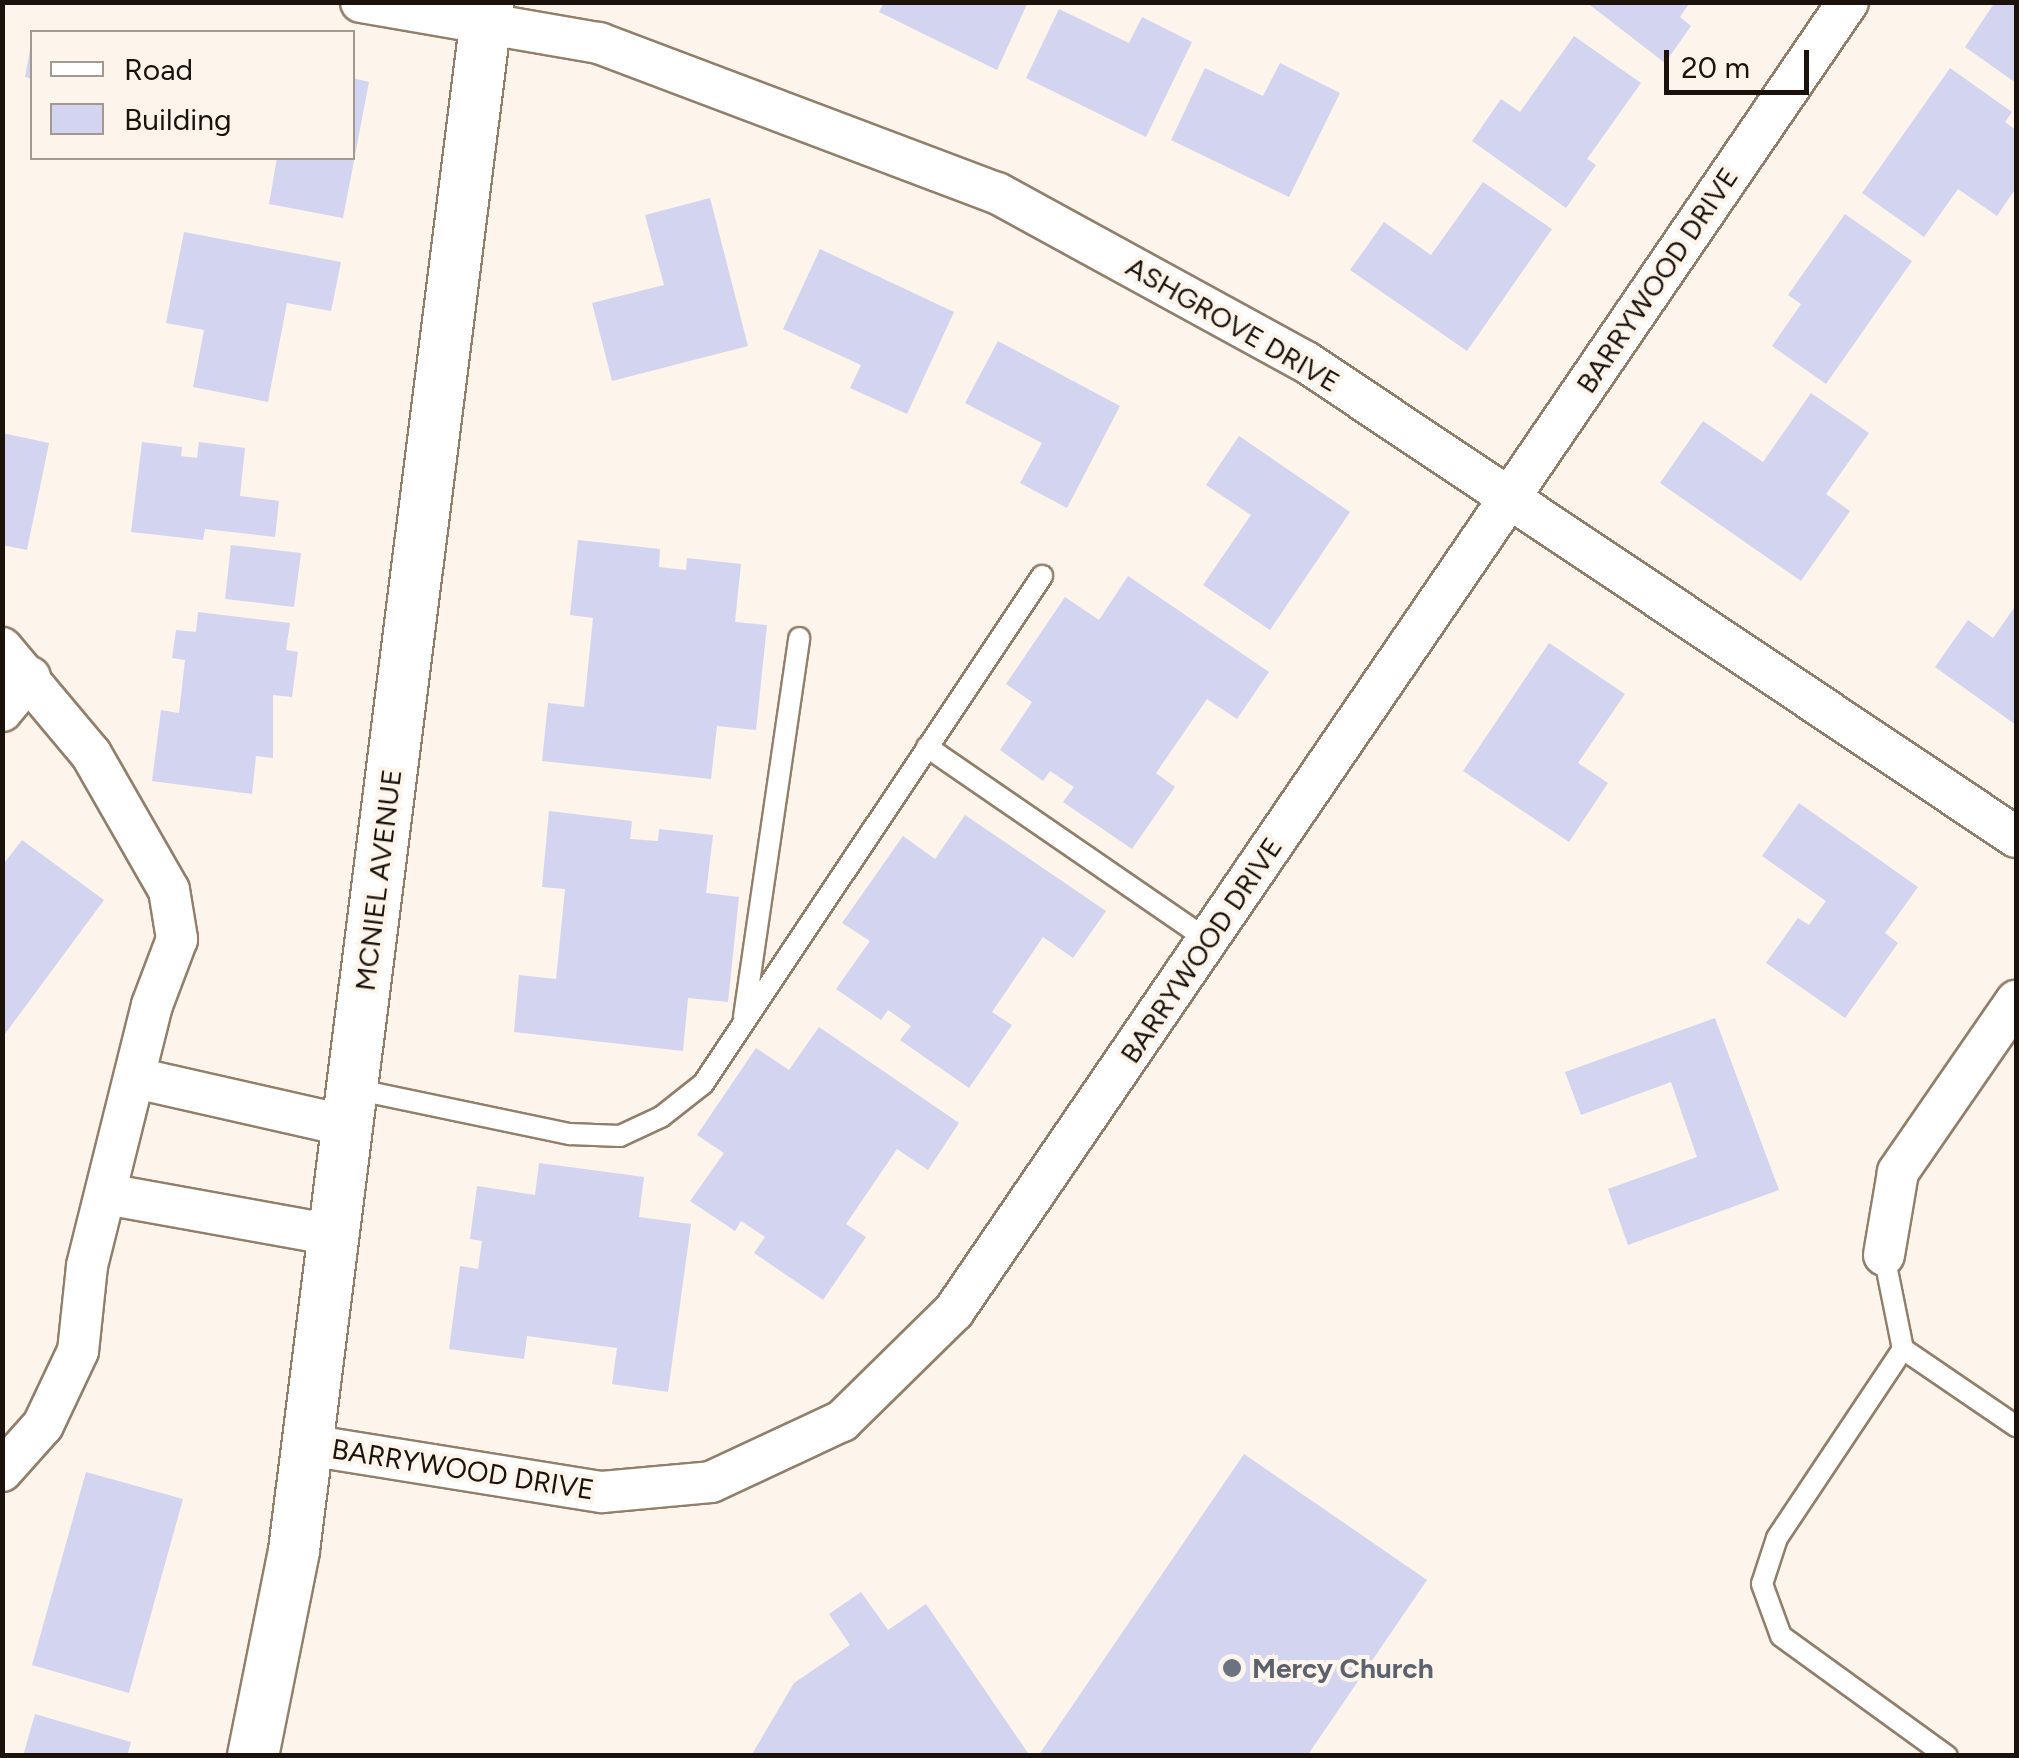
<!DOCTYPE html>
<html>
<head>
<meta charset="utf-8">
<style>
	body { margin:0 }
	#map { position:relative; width:2019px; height:1758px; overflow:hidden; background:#fdf4eb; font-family:Figtree,sans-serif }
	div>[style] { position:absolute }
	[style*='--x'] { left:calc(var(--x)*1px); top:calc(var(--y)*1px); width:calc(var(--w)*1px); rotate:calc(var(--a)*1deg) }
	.building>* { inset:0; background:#d3d4f0 }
	.roads { filter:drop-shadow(2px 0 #927f6b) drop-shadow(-2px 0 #927f6b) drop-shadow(0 2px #927f6b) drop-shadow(0 -2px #927f6b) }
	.service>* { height:20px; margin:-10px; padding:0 10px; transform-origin:10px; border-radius:10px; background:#fff }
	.minor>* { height:40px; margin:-20px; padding:0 20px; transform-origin:20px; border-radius:20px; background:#fff }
	.tertiary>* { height:50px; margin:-25px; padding:0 25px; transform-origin:25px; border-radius:25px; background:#fff }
	.dots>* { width:28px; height:28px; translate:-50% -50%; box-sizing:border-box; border:5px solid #fdf4eb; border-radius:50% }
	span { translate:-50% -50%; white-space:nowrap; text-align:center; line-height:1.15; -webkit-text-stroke:8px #fdf4eb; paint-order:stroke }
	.street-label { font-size:28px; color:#1a120b }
	.worship-label { font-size:28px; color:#5b616d; font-weight:700 }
	.left { translate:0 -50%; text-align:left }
	.frame { position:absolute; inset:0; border:5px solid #1a120b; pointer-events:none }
	.legend { position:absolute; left:30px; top:30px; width:325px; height:130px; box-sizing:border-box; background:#fdf4eb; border:2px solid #a29a91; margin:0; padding:12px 18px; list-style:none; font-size:30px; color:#1a120b }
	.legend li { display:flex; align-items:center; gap:20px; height:50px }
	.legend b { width:50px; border:2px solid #a29a91 }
	.scale { position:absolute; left:1664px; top:50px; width:145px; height:45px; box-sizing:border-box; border:5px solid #1a120b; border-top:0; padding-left:12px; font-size:30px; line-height:35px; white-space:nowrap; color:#1a120b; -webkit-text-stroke:8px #fdf4eb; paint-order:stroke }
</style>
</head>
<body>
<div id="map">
	<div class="building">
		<div style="clip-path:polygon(884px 2px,1028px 2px,997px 70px,879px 12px)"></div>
		<div style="clip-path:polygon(1586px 2px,1690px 2px,1680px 17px,1691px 26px,1665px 63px)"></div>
		<div style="clip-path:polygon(1995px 2px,2016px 2px,2016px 83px,1965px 47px)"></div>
		<div style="clip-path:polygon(1059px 9px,1129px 43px,1142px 17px,1192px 42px,1146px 137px,1026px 78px)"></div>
		<div style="clip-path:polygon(1574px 36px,1641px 83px,1587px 159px,1596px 165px,1566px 208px,1472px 141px,1501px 99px,1520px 112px)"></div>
		<div style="clip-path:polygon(31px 45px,32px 46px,32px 79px,25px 77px)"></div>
		<div style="clip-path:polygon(1280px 63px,1340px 93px,1289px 197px,1171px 140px,1205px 68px,1263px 96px)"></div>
		<div style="clip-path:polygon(1950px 68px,2012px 112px,2005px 122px,2016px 130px,2016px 188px,1997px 216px,1958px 189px,1924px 237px,1862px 193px)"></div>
		<div style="clip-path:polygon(352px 78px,369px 82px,343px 218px,269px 204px,277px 158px,352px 158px)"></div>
		<div style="clip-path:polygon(1483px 182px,1552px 229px,1467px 351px,1350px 270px,1384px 222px,1431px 255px)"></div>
		<div style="clip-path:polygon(710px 198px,748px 346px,612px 381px,592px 303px,664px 285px,645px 215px)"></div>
		<div style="clip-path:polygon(1845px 214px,1912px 261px,1826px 384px,1772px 346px,1801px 304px,1788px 295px)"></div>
		<div style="clip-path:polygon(184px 232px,341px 262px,331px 311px,287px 303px,268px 402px,193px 387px,204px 330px,166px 323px)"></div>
		<div style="clip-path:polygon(820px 249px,954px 312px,907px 414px,850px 388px,861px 365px,783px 329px)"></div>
		<div style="clip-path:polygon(998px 341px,1120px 406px,1067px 508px,1020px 483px,1042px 443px,965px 403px)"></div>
		<div style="clip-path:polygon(1811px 393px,1869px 433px,1826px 494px,1850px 511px,1801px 581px,1660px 483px,1703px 421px,1763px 462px)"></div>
		<div style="clip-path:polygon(2px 433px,49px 443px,27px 550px,2px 545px)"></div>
		<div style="clip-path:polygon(1239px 436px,1350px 512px,1270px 630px,1203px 585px,1251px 515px,1206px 485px)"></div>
		<div style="clip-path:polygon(142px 442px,182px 447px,181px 456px,197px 458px,199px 442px,245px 448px,240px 496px,279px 501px,275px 537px,205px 529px,203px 540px,131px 532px)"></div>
		<div style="clip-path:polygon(578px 540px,660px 549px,659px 567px,686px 570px,687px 558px,741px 564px,735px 622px,767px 625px,756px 730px,717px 726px,711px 779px,542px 761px,548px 703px,584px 707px,593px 618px,570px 615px)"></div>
		<div style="clip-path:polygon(231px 545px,301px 553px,294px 607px,225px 599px)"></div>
		<div style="clip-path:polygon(1128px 576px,1269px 672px,1237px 719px,1207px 699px,1156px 773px,1175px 787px,1132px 849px,1063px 802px,1074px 787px,1050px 771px,1043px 781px,1000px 750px,1032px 702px,1006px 684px,1065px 597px,1099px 620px)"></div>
		<div style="clip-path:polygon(2016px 605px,2016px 725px,1935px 667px,1968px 620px,1993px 638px)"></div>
		<div style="clip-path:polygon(198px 612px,290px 623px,286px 650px,298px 652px,292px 697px,273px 695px,273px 758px,256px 756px,252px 794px,152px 781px,161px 710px,179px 713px,185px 660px,172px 658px,176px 630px,196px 632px)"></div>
		<div style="clip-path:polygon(1549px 643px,1625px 694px,1578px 763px,1608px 783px,1569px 842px,1463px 771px)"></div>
		<div style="clip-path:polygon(1799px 803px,1918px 887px,1885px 933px,1898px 943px,1845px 1018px,1766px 963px,1798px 918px,1809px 925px,1826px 901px,1762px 856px)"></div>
		<div style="clip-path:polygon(549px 811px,632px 821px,630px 839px,658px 841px,659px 829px,713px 835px,706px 893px,739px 897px,728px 1002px,688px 998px,683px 1051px,514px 1032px,519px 975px,556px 979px,565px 889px,542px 887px)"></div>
		<div style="clip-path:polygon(965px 815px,1106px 911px,1073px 958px,1043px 937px,992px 1012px,1012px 1025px,969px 1088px,900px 1040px,911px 1026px,888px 1010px,881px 1020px,836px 989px,870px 941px,842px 923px,903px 836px,935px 859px)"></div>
		<div style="clip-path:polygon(22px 840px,104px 900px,2px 1038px,2px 866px)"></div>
		<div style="clip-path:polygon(1715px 1018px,1779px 1190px,1628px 1245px,1608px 1189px,1697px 1157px,1671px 1082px,1581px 1115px,1565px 1072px)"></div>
		<div style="clip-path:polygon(819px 1027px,959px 1123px,928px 1170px,897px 1149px,846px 1224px,866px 1237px,823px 1300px,754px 1253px,765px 1237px,741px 1221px,735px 1231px,690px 1201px,724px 1153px,697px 1135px,756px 1048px,789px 1070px)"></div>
		<div style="clip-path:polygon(539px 1163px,644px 1177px,639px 1217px,691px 1224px,668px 1392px,612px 1384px,617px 1348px,527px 1336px,524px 1359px,449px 1349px,460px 1266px,478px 1269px,482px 1241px,470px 1239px,477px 1186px,535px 1195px)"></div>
		<div style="clip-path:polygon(1244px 1454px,1427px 1580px,1307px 1756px,1038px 1756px)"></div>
		<div style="clip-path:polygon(86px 1472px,183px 1499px,129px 1693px,32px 1665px)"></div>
		<div style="clip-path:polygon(861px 1592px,888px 1630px,926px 1604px,1030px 1756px,751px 1756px,794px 1683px,850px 1645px,829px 1614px)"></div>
		<div style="clip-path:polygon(35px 1714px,131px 1742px,127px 1756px,23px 1756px)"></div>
	</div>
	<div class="roads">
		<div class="service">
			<div style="--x:927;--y:747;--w:341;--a:34.5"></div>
			<div style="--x:744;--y:1017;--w:383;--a:-81.7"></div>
			<div style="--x:354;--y:1089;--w:221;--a:11.8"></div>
			<div style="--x:570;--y:1134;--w:50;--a:2.3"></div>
			<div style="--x:620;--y:1136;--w:45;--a:-24.9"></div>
			<div style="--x:661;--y:1117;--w:53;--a:-38.2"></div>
			<div style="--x:703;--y:1084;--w:611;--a:-56.28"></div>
			<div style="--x:1884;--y:1255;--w:96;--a:78.6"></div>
			<div style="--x:1903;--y:1349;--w:137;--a:34.3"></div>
			<div style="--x:1903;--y:1349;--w:227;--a:123.7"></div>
			<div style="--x:1777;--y:1538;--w:48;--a:108.1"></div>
			<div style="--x:1762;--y:1584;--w:55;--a:69.9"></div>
			<div style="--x:1781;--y:1636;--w:205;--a:35.9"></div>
		</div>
		<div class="minor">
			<div style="--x:361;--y:2;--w:242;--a:9.8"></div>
			<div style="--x:599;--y:43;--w:425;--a:20.7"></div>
			<div style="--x:997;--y:193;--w:352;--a:28.7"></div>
			<div style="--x:1306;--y:362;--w:854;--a:33.78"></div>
			<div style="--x:2;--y:648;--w:138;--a:50"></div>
			<div style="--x:91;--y:754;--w:157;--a:60.2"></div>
			<div style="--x:169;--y:890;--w:50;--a:80.7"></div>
			<div style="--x:177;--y:939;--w:71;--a:110.7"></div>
			<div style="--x:152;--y:1005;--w:269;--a:104"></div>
			<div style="--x:87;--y:1266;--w:85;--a:96"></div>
			<div style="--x:78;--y:1351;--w:82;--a:115.3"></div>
			<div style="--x:43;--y:1425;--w:62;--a:131.7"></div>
			<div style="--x:2;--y:711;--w:44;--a:-50.5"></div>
			<div style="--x:136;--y:1078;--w:216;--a:12.8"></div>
			<div style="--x:106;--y:1194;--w:232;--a:10.2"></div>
			<div style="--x:1884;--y:1255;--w:84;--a:-80.4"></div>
			<div style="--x:1898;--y:1172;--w:208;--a:-55.4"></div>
			<div style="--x:308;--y:1445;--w:298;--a:9.1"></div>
			<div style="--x:602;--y:1492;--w:109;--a:-5.2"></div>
			<div style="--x:711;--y:1482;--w:145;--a:-25"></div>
			<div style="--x:842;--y:1421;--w:157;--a:-44.5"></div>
			<div style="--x:954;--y:1311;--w:1585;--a:-55.67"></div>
		</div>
		<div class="tertiary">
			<div style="--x:253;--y:1756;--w:209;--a:-78.7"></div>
			<div style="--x:294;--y:1551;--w:1561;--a:-82.86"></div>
		</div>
	</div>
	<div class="dots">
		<div style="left:1232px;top:1668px;background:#6b7280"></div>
	</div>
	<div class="street-label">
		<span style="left:1657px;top:280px;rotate:-56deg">BARRYWOOD DRIVE</span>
		<span style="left:1233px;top:324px;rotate:30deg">ASHGROVE DRIVE</span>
		<span style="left:378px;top:880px;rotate:-83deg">MCNIEL AVENUE</span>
		<span style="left:1201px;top:950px;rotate:-56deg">BARRYWOOD DRIVE</span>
		<span style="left:463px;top:1469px;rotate:9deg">BARRYWOOD DRIVE</span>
	</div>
	<div class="worship-label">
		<span class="left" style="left:1252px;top:1668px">Mercy Church</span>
	</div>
	<div class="frame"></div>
	<ul class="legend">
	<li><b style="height:12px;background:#fff"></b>Road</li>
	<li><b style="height:28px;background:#d3d4f0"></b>Building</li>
	</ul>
	<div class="scale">20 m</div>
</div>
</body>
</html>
